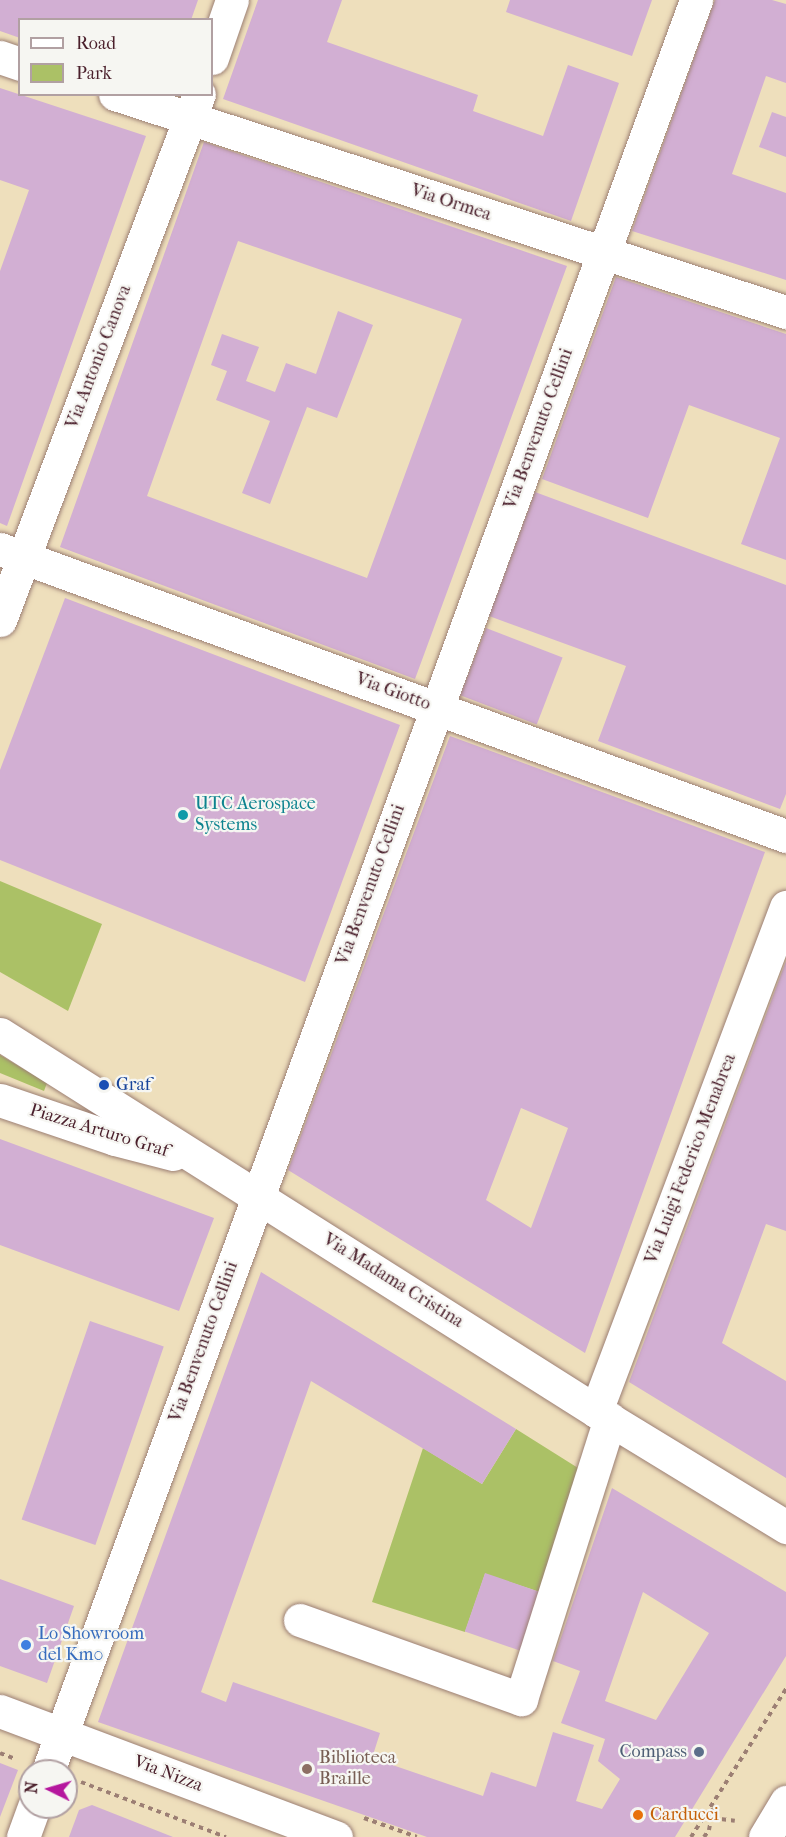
<!DOCTYPE html>
<style>
body{margin:0}
#map{position:relative;width:786px;height:1837px;overflow:hidden;background:#eedfbc;font-family:"IM FELL French Canon",serif}
div>[style]{position:absolute}
.green>*{inset:0;background:#abc166}
.building>*{inset:0;background:#d2afd3;transform-origin:0 0}
.path>*{height:4px;margin-top:-2px;transform-origin:0;background:repeating-linear-gradient(90deg,#9c7f74 0 4.5px,transparent 0 9px)}
.roads{filter:drop-shadow(0 0 2px #9c7f74) drop-shadow(0 0 2px #9c7f74)}
.minor>*{height:33px;margin:-16.5px;padding:0 16.5px;transform-origin:16.5px;border-radius:16.5px;background:#fff}
.major>*{height:33px;margin:-16.5px;padding:0 16.5px;transform-origin:16.5px;border-radius:16.5px;background:#fff}
.dots>*{width:16px;height:16px;translate:-50% -50%;box-sizing:border-box;border:3px solid #f6f6f2;border-radius:50%}
span{translate:-50% -50%;white-space:nowrap;text-align:center;line-height:1.15;-webkit-text-stroke:4.5px #f6f6f2;paint-order:stroke}
.street-label{font-size:18px;color:#4a1f2b}
.culture-label{font-size:18px;color:#0d838f}
.left{translate:0 -50%;text-align:left}
.transit-label{font-size:18px;color:#164399}
.shop-label{font-size:18px;color:#366cbe}
.service-label{font-size:18px;color:#4e5e75}
.right{translate:-100% -50%;text-align:right}
.education-label{font-size:18px;color:#785e54}
.food-label{font-size:18px;color:#c56008}
.legend{position:absolute;left:18px;top:18px;width:195px;height:78px;box-sizing:border-box;background:#f6f6f2;border:2px solid #b1a0a2;margin:0;padding:8px 10px;list-style:none;font-size:18px;color:#4a1f2b}
.legend li{display:flex;align-items:center;gap:12px;height:30px}
.legend b{width:30px;border:2px solid #b1a0a2}
.north{position:absolute;left:18px;top:1759px;width:60px;height:60px;box-sizing:border-box;background:#f6f6f2;border:2px solid #b1a0a2;border-radius:50%;rotate:275deg;font-size:16px;font-weight:700;line-height:24px;text-align:center;color:#4a1f2b}
.north::after{content:'';display:block;margin:auto;width:21px;height:27px;background:#b5179e;clip-path:polygon(50% 0,100% 100%,50% 72%,0 100%)}
</style>
<div id="map">
<div class="green">
<i style="clip-path:polygon(0 881px,102px 924px,68px 1011px,0 972px)"></i>
<i style="clip-path:polygon(0 1055px,47px 1083px,44px 1091px,0 1073px)"></i>
<i style="clip-path:polygon(516px 1429px,586px 1473px,549px 1595px,485px 1574px,465px 1632px,372px 1602px,423px 1448px,482px 1484px)"></i>
</div>
<div class="building">
<i style="clip-path:polygon(0 0,198px 0,191px 20px,20px 20px,20px 38px,0 31px)"></i>
<i style="clip-path:polygon(258px 0,342px 0,327px 42px,478px 95px,473px 111px,543px 136px,568px 65px,619px 83px,571px 221px,223px 99px)"></i>
<i style="clip-path:polygon(510px 0,652px 0,632px 56px,506px 12px)"></i>
<i style="clip-path:polygon(715px 0,772px 0,786px 4px,786px 83px,766px 76px,732px 174px,786px 193px,786px 280px,632px 231px)"></i>
<i style="clip-path:polygon(0 88px,146px 136px,7px 526px,0 523px,0 271px,29px 190px,0 180px)"></i>
<i style="clip-path:polygon(772px 112px,786px 117px,786px 157px,759px 147px)"></i>
<i style="clip-path:polygon(evenodd,204px 142px,567px 266px,415px 679px,60px 547px,204px 142px,238px 241px,462px 319px,367px 578px,147px 496px,238px 241px)"></i>
<i style="clip-path:polygon(616px 277px,786px 334px,786px 560px,741px 544px,780px 438px,689px 405px,648px 518px,542px 479px)"></i>
<i style="clip-path:polygon(338px 311px,373px 325px,337px 418px,307px 407px,270px 504px,242px 493px,270px 421px,216px 400px,227px 371px,211px 365px,222px 334px,259px 347px,246px 381px,275px 392px,286px 363px,316px 374px)"></i>
<i style="clip-path:polygon(535px 492px,786px 585px,786px 794px,780px 809px,598px 741px,626px 666px,489px 616px)"></i>
<i style="clip-path:polygon(65px 598px,400px 725px,305px 982px,0 860px,0 770px)"></i>
<i style="left:486px;top:628px;width:82px;height:72px;rotate:21deg"></i>
<i style="clip-path:polygon(evenodd,450px 736px,765px 852px,585px 1353px,288px 1170px,450px 736px,521px 1108px,568px 1128px,531px 1228px,486px 1200px,521px 1108px)"></i>
<i style="clip-path:polygon(786px 961px,786px 1231px,766px 1224px,722px 1343px,786px 1381px,786px 1478px,629px 1382px)"></i>
<i style="clip-path:polygon(0 1139px,214px 1218px,179px 1311px,0 1245px)"></i>
<i style="clip-path:polygon(evenodd,261px 1272px,516px 1429px,482px 1484px,311px 1381px,201px 1692px,226px 1702px,233px 1682px,380px 1733px,372px 1758px,483px 1796px,491px 1772px,536px 1787px,553px 1732px,594px 1745px,576px 1801px,602px 1809px,620px 1779px,598px 1761px,605px 1739px,561px 1723px,580px 1671px,553px 1661px,612px 1488px,786px 1592px,786px 1656px,675px 1837px,427px 1837px,98px 1722px,261px 1272px,643px 1592px,709px 1633px,656px 1720px,605px 1701px,643px 1592px)"></i>
<i style="left:90px;top:1321px;width:78px;height:210px;rotate:19deg"></i>
<i style="left:485px;top:1573px;width:68px;height:62px;rotate:19deg"></i>
<i style="clip-path:polygon(0 1579px,74px 1606px,47px 1683px,0 1666px)"></i>
<i style="clip-path:polygon(0 1763px,18px 1770px,0 1817px)"></i>
<i style="clip-path:polygon(92px 1805px,173px 1837px,69px 1837px,79px 1810px)"></i>
</div>
<div class="path">
<i style="left:0;top:1753px;width:17px;rotate:21deg"></i>
<i style="left:81px;top:1782px;width:155px;rotate:20.8deg"></i>
<i style="left:704px;top:1817px;width:31px;rotate:7deg"></i>
<i style="left:364px;top:1818px;width:56px;rotate:19.7deg"></i>
<i style="left:691px;top:1837px;width:176px;rotate:-57.3deg"></i>
<i style="left:704px;top:1837px;width:9px;rotate:-54deg"></i>
<i style="left:709px;top:1830px;width:22px;rotate:-80deg"></i>
</div>
<div class="roads">
<div class="minor">
<i style="left:0;top:57px;width:21px;rotate:19deg"></i>
<i style="left:212px;top:58px;width:61px;rotate:-71deg"></i>
<i style="left:115px;top:94px;width:706px;rotate:18deg"></i>
<i style="left:0;top:549px;width:837px;rotate:20.06deg"></i>
<i style="left:0;top:620px;width:562px;rotate:-69.28deg"></i>
<i style="left:0;top:1034px;width:705px;rotate:32.32deg"></i>
<i style="left:596px;top:1411px;width:223px;rotate:31.4deg"></i>
<i style="left:0;top:1100px;width:121px;rotate:18.7deg"></i>
<i style="left:115px;top:1139px;width:60px;rotate:14.5deg"></i>
<i style="left:596px;top:1411px;width:539px;rotate:-69.34deg"></i>
<i style="left:300px;top:1620px;width:235px;rotate:19.7deg"></i>
<i style="left:521px;top:1699px;width:294px;rotate:-72.4deg"></i>
<i style="left:0;top:1711px;width:359px;rotate:20.6deg"></i>
<i style="left:48px;top:1771px;width:1886px;rotate:-69.9deg"></i>
<i style="left:23px;top:1837px;width:32px;rotate:-70deg"></i>
</div>
<div class="major">
<i style="left:765px;top:1837px;width:41px;rotate:-59deg"></i>
</div>
</div>
<div class="dots">
<i style="left:183px;top:815px;background:#0f9aa8"></i>
<i style="left:104px;top:1085px;background:#1a4fb4"></i>
<i style="left:26px;top:1645px;background:#3f7fe0"></i>
<i style="left:699px;top:1752px;background:#5c6f8a"></i>
<i style="left:307px;top:1769px;background:#8d6e63"></i>
<i style="left:638px;top:1815px;background:#e8710a"></i>
</div>
<div class="street-label">
<span style="left:451px;top:203px;rotate:18deg">Via Ormea</span>
<span style="left:99px;top:357px;rotate:-69deg">Via Antonio Canova</span>
<span style="left:539px;top:429px;rotate:-70deg">Via Benvenuto Cellini</span>
<span style="left:393px;top:692px;rotate:20deg">Via Giotto</span>
<span style="left:371px;top:885px;rotate:-70deg">Via Benvenuto Cellini</span>
<span style="left:99px;top:1131px;rotate:17deg">Piazza Arturo Graf</span>
<span style="left:691px;top:1159px;rotate:-69deg">Via Luigi Federico Menabrea</span>
<span style="left:393px;top:1281px;rotate:32deg">Via Madama Cristina</span>
<span style="left:204px;top:1342px;rotate:-70deg">Via Benvenuto Cellini</span>
<span style="left:168px;top:1774px;rotate:21deg">Via Nizza</span>
</div>
<div class="culture-label">
<span class="left" style="left:195px;top:815px">UTC Aerospace<br>Systems</span>
</div>
<div class="transit-label">
<span class="left" style="left:116px;top:1085px">Graf</span>
</div>
<div class="shop-label">
<span class="left" style="left:38px;top:1645px">Lo Showroom<br>del Km0</span>
</div>
<div class="service-label">
<span class="right" style="left:687px;top:1752px">Compass</span>
</div>
<div class="education-label">
<span class="left" style="left:319px;top:1769px">Biblioteca<br>Braille</span>
</div>
<div class="food-label">
<span class="left" style="left:650px;top:1815px">Carducci</span>
</div>
<ul class="legend">
<li><b style="height:8px;background:#fff"></b>Road</li>
<li><b style="height:16px;background:#abc166"></b>Park</li>
</ul>
<div class="north">N</div>
</div>
